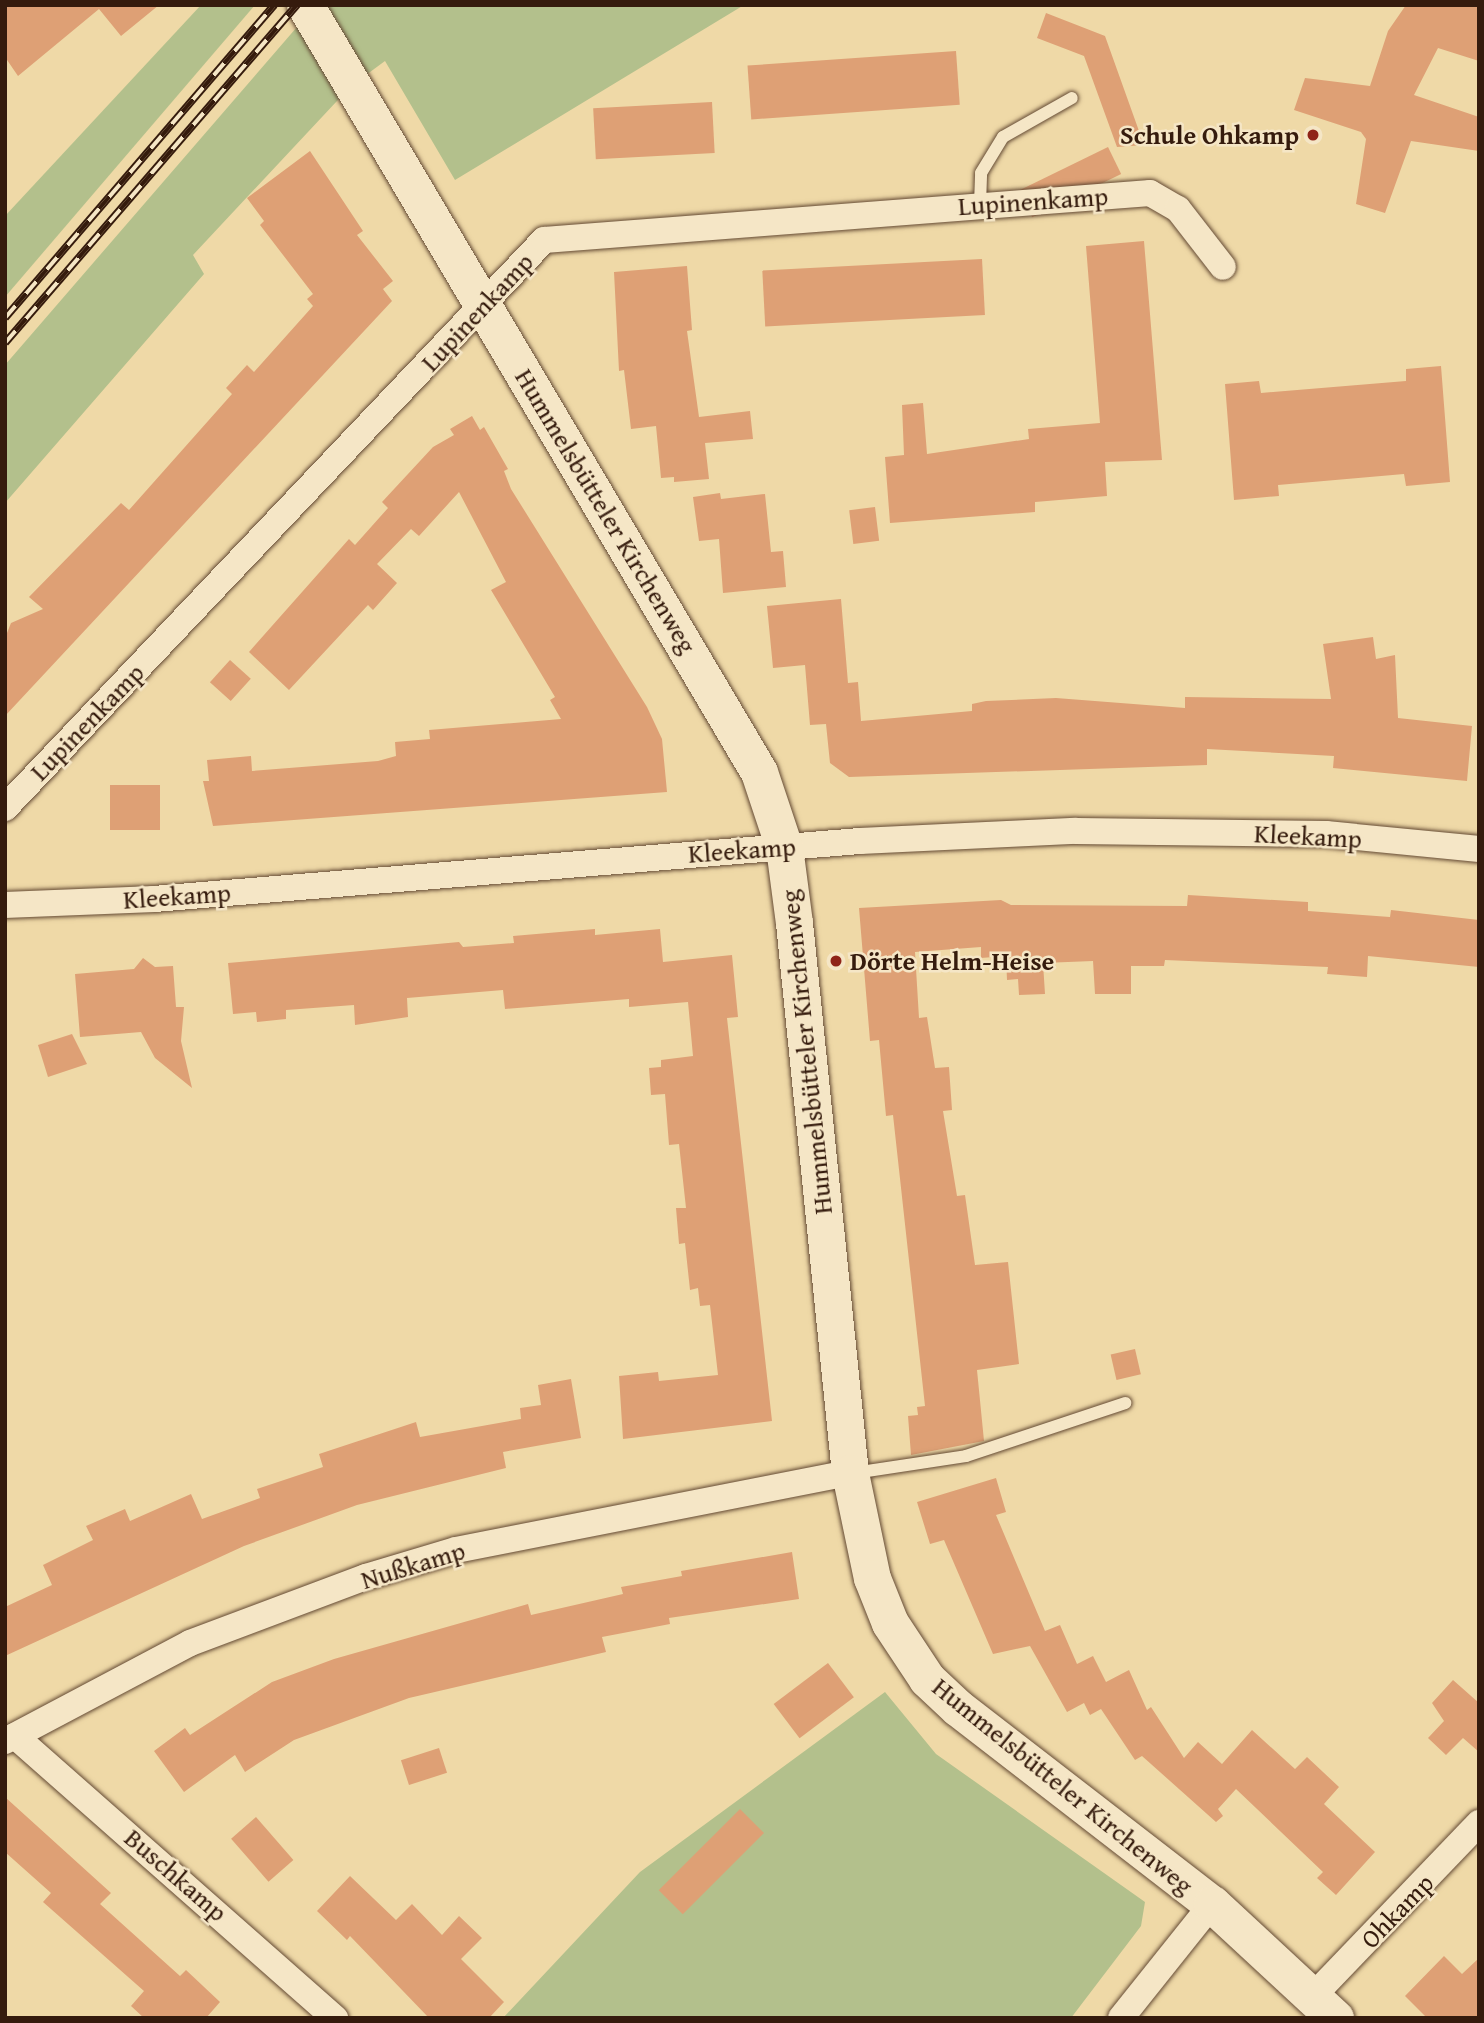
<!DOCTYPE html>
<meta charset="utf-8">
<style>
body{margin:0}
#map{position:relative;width:1484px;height:2023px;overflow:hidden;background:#efd9a7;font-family:"Gentium Book Plus",serif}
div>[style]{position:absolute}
.green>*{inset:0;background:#b3c08c}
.building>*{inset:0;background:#dea075;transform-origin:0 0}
.roads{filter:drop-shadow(0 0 2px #644a34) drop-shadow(0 0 2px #644a34)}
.lane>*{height:12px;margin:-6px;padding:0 6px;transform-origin:6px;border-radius:6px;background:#f5e6c6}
.street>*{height:26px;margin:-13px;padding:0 13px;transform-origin:13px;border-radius:13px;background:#f5e6c6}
.secondary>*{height:37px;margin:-18.5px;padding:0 18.5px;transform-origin:18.5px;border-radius:18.5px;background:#f5e6c6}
.rail>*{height:8px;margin-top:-4px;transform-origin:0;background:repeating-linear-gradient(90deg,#f5e6c6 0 16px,#351b0d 0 32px);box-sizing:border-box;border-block:2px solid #351b0d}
.dots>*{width:19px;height:19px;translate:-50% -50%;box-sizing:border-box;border:4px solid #f5e6c6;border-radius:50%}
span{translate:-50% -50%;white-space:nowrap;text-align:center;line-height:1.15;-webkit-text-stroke:5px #f5e6c6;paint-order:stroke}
.poi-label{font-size:26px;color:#351b0d;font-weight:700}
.right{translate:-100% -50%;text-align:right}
.left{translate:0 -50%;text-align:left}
.street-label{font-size:26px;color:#351b0d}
.frame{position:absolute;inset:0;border:7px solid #351b0d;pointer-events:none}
</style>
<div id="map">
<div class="green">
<i style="clip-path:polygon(201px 5px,255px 5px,5px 297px,5px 216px)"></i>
<i style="clip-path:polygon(316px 5px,744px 5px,455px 180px,385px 61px,351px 86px,193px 255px,204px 274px,5px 503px,5px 365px)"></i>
<i style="clip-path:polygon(885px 1692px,936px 1754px,1145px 1902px,1141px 1926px,1071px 2018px,503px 2018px,640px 1872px)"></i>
</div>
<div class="building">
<i style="clip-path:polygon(5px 5px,159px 5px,121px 36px,99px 9px,18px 76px,5px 57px)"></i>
<i style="clip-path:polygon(1406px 5px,1479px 5px,1479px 61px,1438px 48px,1414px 95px,1479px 117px,1479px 151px,1411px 141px,1385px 213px,1356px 204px,1366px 139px,1361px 132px,1294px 110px,1305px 78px,1370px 86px,1388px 31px)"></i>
<i style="clip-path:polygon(1046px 13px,1105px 36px,1144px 145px,1117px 147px,1084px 56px,1037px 38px)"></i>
<i style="left:956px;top:51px;width:54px;height:209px;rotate:86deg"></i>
<i style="left:712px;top:102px;width:51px;height:119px;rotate:87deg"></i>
<i style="left:1108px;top:147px;width:30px;height:99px;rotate:64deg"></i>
<i style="clip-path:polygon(310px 151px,363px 231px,357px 235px,393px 281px,383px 289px,392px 301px,5px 716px,5px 638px,11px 623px,43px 609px,29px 597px,121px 503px,129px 510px,232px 394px,226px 388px,247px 365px,254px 372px,313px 306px,307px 299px,313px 294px,260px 225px,264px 221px,247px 198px)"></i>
<i style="clip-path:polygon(1144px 241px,1162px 460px,1105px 462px,1107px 496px,1035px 502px,1035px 512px,890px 523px,885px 457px,904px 455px,902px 405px,923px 403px,927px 454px,1029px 439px,1028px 429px,1100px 423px,1086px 246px)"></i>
<i style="left:982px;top:259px;width:56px;height:220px;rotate:87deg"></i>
<i style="clip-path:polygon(687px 266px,692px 330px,687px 331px,699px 417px,750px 411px,753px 439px,705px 443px,709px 479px,674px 482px,674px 477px,661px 478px,656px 426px,631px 429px,624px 370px,619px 371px,614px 272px)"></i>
<i style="clip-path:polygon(1441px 366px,1450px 482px,1406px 486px,1404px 474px,1278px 485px,1279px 496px,1234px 500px,1225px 384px,1259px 381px,1261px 393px,1406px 381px,1406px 369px)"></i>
<i style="clip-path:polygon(472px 416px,480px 430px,484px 427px,508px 469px,504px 471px,511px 489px,647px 707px,662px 739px,667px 792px,213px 826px,203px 781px,209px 781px,207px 760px,251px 756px,252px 771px,378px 761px,396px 756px,395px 742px,430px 739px,429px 730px,561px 719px,550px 700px,555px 697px,491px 590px,506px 582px,459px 492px,419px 536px,411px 529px,377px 564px,397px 583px,373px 610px,368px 605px,289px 690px,249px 652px,349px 539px,355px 545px,388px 508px,382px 502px,433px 447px,454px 435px,450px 429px)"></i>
<i style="clip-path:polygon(720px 493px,721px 499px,765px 494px,771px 552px,783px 551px,786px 587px,723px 593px,719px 539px,699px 541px,693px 497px)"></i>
<i style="left:875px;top:507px;width:34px;height:26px;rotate:83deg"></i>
<i style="clip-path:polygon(841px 599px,848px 683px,858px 682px,861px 721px,972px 711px,972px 704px,986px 701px,1056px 698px,1185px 708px,1185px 697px,1331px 699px,1323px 644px,1373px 637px,1376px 659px,1395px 655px,1398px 718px,1472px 726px,1467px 781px,1333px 768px,1334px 756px,1207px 749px,1207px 765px,849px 777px,830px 763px,826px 724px,810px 725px,805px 665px,773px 668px,767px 606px)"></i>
<i style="left:230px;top:660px;width:28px;height:30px;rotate:42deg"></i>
<i style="left:160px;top:785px;width:45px;height:50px;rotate:90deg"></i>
<i style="clip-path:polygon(1188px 895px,1308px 902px,1308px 911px,1390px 917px,1391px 910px,1479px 920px,1479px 967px,1368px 956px,1367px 977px,1327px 974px,1328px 967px,1165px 960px,1164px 966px,1131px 966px,1131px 994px,1095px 994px,1093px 961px,1043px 963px,1045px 994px,1019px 995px,1018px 979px,1007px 980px,1006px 956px,981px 958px,981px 947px,915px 952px,919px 1018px,927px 1017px,935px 1068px,949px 1067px,952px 1110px,943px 1111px,957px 1196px,965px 1195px,975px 1265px,1008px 1262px,1019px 1364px,977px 1370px,984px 1441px,911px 1455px,908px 1416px,918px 1415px,917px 1407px,925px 1406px,893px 1115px,886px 1116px,879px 1040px,870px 1041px,859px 908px,1001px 900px,1011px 905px,1187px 906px)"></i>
<i style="clip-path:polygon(595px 929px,595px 935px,660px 929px,663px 962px,732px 955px,738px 1017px,727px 1018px,772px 1421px,623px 1439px,619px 1376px,658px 1372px,659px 1381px,718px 1375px,710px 1305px,700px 1306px,698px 1288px,690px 1290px,685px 1243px,679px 1244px,676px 1208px,686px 1208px,679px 1144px,669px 1145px,665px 1094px,651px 1095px,649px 1068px,661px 1067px,661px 1060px,693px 1056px,688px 1002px,629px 1007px,629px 999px,505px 1009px,503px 990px,407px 998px,408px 1017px,355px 1025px,354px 1005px,286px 1010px,286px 1019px,257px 1022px,256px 1012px,233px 1014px,228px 963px,459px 942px,463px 947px,514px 943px,513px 936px)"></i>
<i style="clip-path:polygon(143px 958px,155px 967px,173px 966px,176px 1007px,184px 1007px,181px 1041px,192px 1088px,155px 1058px,141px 1032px,80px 1037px,75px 974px,134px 969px)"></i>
<i style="clip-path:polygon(72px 1034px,87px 1064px,48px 1077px,38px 1045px)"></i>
<i style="left:1135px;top:1349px;width:26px;height:25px;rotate:77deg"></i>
<i style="clip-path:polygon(571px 1379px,581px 1438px,503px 1452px,506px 1468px,357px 1505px,244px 1546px,5px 1656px,5px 1607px,52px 1585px,43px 1565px,93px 1540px,86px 1526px,125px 1509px,130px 1521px,191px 1494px,202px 1519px,260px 1498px,257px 1489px,323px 1467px,319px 1454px,416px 1422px,420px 1437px,521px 1419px,520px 1408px,541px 1405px,538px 1385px)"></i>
<i style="clip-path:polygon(996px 1478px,1006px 1512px,996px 1515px,1031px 1598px,1045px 1631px,1060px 1625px,1077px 1664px,1093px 1656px,1106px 1682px,1129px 1670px,1147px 1710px,1151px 1707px,1184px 1758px,1198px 1742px,1222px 1764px,1252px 1730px,1295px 1769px,1307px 1757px,1339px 1787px,1324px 1804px,1375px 1852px,1336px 1895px,1317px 1878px,1323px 1872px,1236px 1789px,1218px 1809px,1223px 1816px,1216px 1822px,1142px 1756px,1135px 1760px,1101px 1709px,1090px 1715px,1084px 1703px,1067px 1712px,1030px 1646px,993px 1654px,944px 1540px,930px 1544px,917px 1502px)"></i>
<i style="clip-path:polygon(792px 1552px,799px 1599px,669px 1618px,670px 1624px,602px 1637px,606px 1652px,409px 1698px,294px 1740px,245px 1772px,235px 1755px,184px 1792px,154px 1751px,185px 1728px,190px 1735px,272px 1682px,334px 1659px,528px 1604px,531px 1615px,623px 1594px,621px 1587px,682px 1576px,681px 1571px)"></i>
<i style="left:828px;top:1663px;width:43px;height:68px;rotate:53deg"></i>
<i style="clip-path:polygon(1453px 1680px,1479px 1703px,1479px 1752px,1463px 1738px,1446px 1755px,1428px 1738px,1444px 1721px,1432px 1703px)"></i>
<i style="left:439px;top:1748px;width:26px;height:40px;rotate:72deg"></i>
<i style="clip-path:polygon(5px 1797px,111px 1893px,100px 1904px,180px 1976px,186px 1970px,220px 2002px,206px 2018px,144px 2018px,131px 2006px,144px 1991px,43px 1902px,51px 1893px,5px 1852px)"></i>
<i style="left:740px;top:1809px;width:34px;height:115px;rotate:45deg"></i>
<i style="left:256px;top:1817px;width:57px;height:33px;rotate:49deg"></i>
<i style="clip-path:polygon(350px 1876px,396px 1920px,412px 1904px,442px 1935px,459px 1916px,482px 1938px,461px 1959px,504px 2002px,489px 2018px,429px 2018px,350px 1936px,347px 1940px,317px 1911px)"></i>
<i style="clip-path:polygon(1444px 1956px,1462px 1974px,1479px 1958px,1479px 2018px,1427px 2018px,1405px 1996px)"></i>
</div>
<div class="roads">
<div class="lane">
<i style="left:980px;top:205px;width:32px;rotate:-88deg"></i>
<i style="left:981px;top:173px;width:42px;rotate:-58.6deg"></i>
<i style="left:1003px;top:137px;width:79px;rotate:-29.5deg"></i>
<i style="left:854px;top:1473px;width:113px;rotate:-8.6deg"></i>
<i style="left:966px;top:1456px;width:168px;rotate:-18.4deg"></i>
</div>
<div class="street">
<i style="left:5px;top:808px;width:783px;rotate:-46.5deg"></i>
<i style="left:544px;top:240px;width:608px;rotate:-4.43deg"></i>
<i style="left:1150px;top:193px;width:32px;rotate:30deg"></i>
<i style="left:1178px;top:209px;width:73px;rotate:52.2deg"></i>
<i style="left:5px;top:905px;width:149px;rotate:-2.3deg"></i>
<i style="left:154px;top:899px;width:708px;rotate:-4.7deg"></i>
<i style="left:860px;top:841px;width:216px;rotate:-2.7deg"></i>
<i style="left:1076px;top:831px;width:250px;rotate:0.7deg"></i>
<i style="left:1326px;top:834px;width:154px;rotate:5.6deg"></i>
<i style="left:15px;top:1736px;width:427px;rotate:41.4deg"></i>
<i style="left:5px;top:1741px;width:209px;rotate:-27.9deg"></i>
<i style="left:190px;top:1643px;width:188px;rotate:-20.6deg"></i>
<i style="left:366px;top:1577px;width:94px;rotate:-16.7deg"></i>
<i style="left:456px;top:1550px;width:401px;rotate:-11.1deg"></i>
<i style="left:1313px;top:1996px;width:240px;rotate:-46.2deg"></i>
<i style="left:1121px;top:2018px;width:146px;rotate:-51.4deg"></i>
</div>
<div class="secondary">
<i style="left:305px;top:5px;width:891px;rotate:59.38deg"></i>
<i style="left:759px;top:772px;width:79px;rotate:71.6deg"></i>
<i style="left:784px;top:847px;width:77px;rotate:82.5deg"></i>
<i style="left:794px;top:923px;width:553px;rotate:84.19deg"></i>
<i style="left:850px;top:1473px;width:107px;rotate:78.2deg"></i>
<i style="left:872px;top:1578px;width:48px;rotate:68.2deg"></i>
<i style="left:890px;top:1623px;width:67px;rotate:56.5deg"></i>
<i style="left:927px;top:1679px;width:42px;rotate:43.1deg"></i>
<i style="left:958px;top:1708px;width:321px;rotate:37.7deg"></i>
<i style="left:1212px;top:1904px;width:168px;rotate:42.8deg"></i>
</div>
</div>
<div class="rail">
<i style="left:5px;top:318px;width:413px;rotate:-49.3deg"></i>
<i style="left:5px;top:343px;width:447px;rotate:-49.2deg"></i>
</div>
<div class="dots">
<i style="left:1313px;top:135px;background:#8f2418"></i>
<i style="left:836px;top:961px;background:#8f2418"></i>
</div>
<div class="poi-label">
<span class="right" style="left:1299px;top:135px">Schule Ohkamp</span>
<span class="left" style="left:850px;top:961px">Dörte Helm-Heise</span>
</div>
<div class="street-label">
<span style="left:1033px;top:201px;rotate:-4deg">Lupinenkamp</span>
<span style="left:477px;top:312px;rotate:-47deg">Lupinenkamp</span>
<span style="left:606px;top:511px;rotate:59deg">Hummelsbütteler Kirchenweg</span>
<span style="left:87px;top:722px;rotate:-46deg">Lupinenkamp</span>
<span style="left:1308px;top:836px;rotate:3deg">Kleekamp</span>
<span style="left:742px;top:850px;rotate:-4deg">Kleekamp</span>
<span style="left:177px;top:896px;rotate:-4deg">Kleekamp</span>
<span style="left:806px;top:1052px;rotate:-96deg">Hummelsbütteler Kirchenweg</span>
<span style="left:413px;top:1565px;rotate:-17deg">Nußkamp</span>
<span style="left:1063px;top:1786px;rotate:39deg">Hummelsbütteler Kirchenweg</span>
<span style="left:176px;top:1875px;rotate:41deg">Buschkamp</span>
<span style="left:1397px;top:1911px;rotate:-46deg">Ohkamp</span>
</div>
<div class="frame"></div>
</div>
